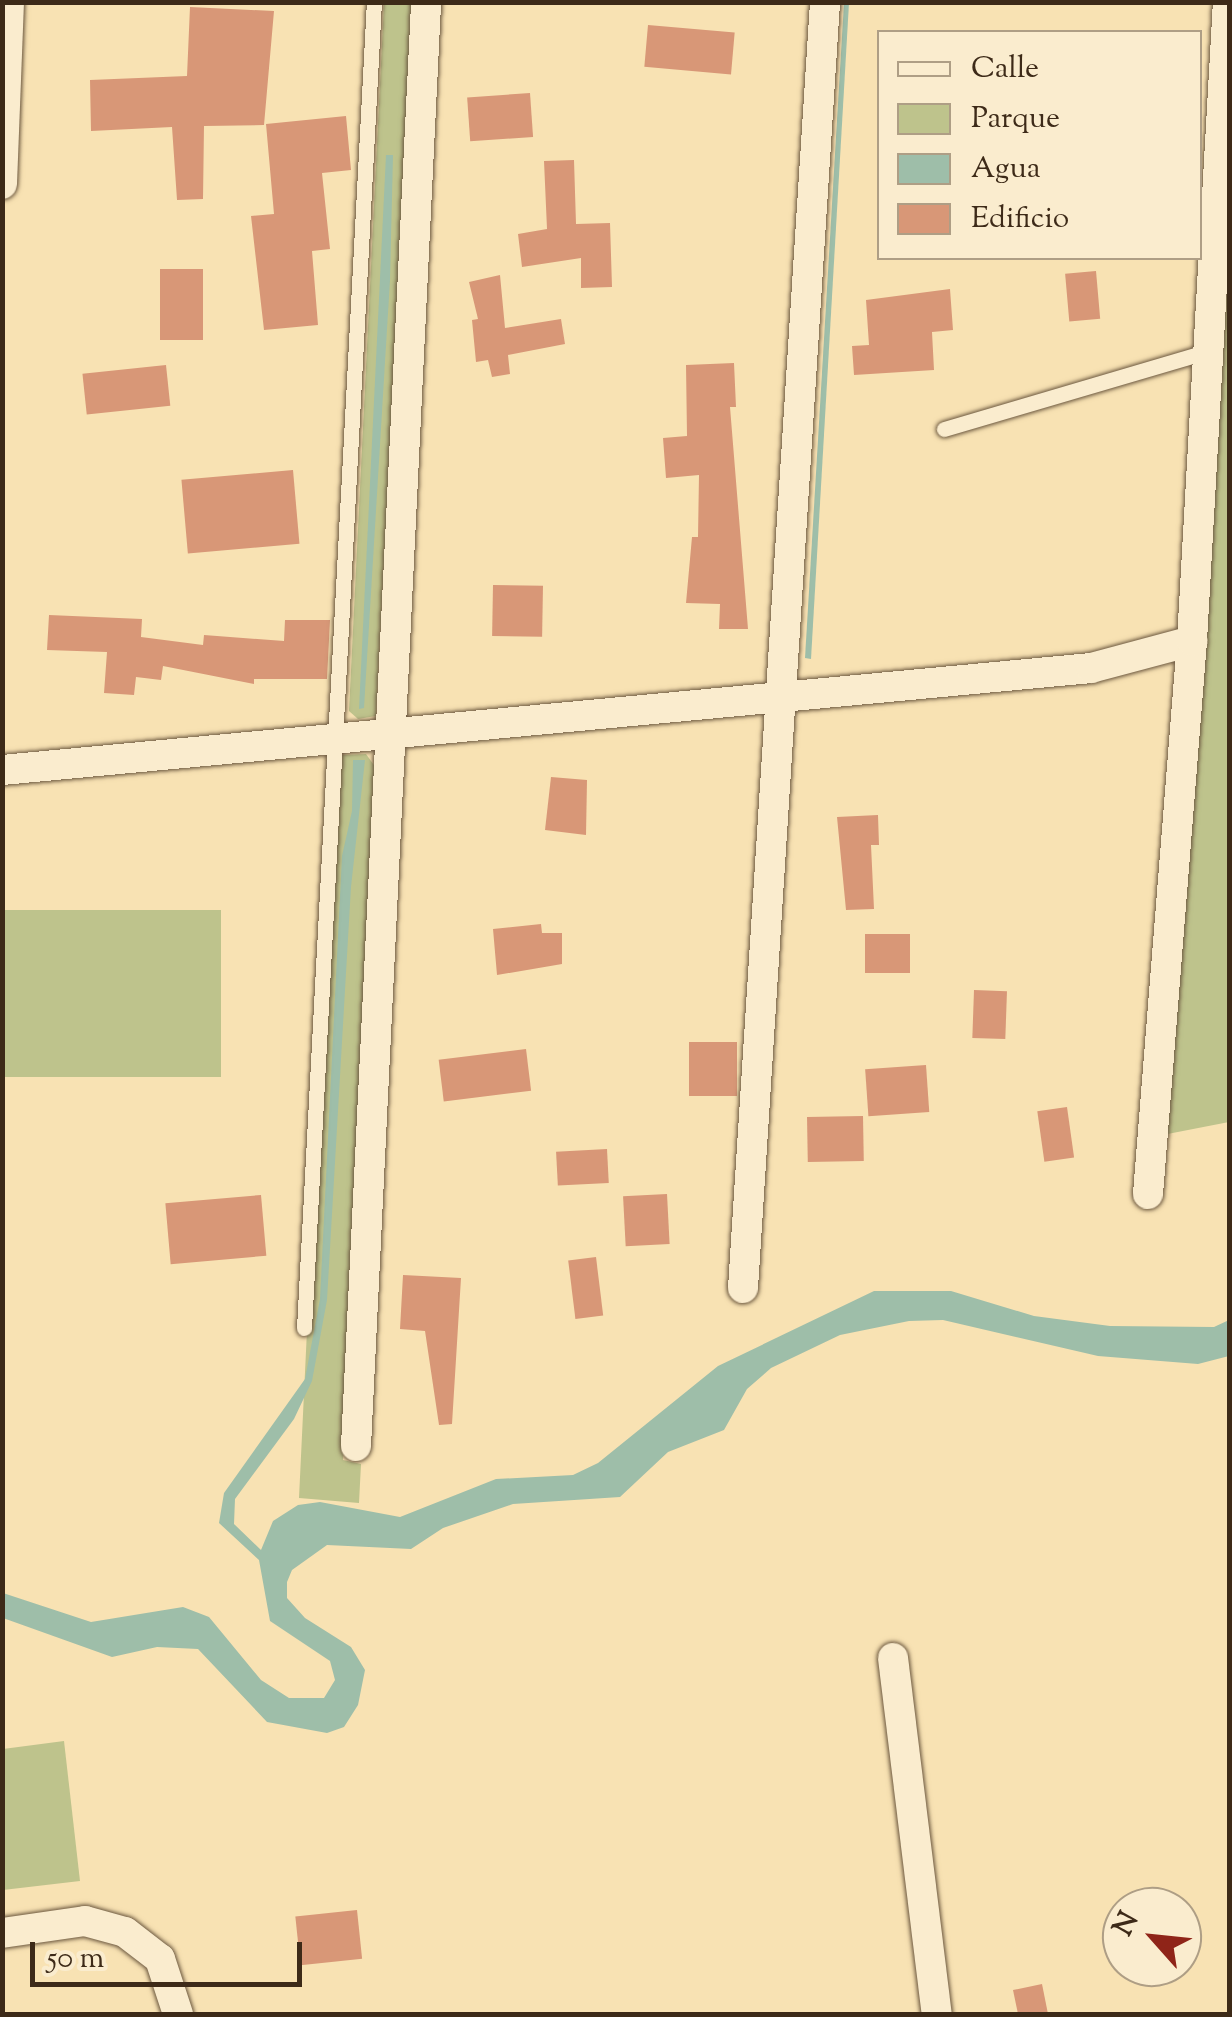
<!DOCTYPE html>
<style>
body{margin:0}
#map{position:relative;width:1232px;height:2017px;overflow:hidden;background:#f8e2b3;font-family:"Sorts Mill Goudy",serif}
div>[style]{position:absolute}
.green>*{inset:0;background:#bec38c;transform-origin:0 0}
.water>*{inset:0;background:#9ebea9}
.building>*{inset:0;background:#d89777;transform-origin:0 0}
.roads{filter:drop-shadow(0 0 2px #6c583f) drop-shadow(0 0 2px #6c583f)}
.lane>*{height:15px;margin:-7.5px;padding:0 7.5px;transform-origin:7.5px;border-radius:7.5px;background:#faecce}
.street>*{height:30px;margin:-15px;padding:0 15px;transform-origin:15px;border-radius:15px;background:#faecce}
span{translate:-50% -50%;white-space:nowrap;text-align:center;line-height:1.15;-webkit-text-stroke:10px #faecce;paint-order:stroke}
.frame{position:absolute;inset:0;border:5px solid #3d2a18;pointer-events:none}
.legend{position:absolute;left:877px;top:30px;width:325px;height:230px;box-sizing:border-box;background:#faecce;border:2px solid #ae9e85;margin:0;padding:12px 18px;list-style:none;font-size:30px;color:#3d2a18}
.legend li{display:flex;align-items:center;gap:20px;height:50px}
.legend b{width:50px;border:2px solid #ae9e85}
.north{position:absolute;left:1102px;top:1887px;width:100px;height:100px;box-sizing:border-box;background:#faecce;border:2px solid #ae9e85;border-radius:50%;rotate:297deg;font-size:28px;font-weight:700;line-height:40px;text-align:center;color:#3d2a18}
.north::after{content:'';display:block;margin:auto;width:35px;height:45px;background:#8f2418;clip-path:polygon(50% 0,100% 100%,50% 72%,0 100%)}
.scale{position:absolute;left:30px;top:1942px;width:272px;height:45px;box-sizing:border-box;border:5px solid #3d2a18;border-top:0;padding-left:12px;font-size:30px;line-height:35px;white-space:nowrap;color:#3d2a18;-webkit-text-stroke:8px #faecce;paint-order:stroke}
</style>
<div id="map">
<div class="green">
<i style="clip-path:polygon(384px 3px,413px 3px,376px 716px,358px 719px,349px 711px)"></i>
<i style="clip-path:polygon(1229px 3px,1229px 1122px,1147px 1138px)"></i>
<i style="clip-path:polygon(366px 754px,376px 768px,343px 1460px,361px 1464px,359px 1503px,299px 1498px,334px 764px,342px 755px)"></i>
<i style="left:221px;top:910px;width:167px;height:218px;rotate:90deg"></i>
<i style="clip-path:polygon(64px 1741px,80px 1881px,3px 1890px,3px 1749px)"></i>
</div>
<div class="water">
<i style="clip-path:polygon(844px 3px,849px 3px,811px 659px,805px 658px)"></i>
<i style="clip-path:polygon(386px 155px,393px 155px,390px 280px,364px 708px,359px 709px)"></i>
<i style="clip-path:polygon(353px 760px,365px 760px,351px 887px,327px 1300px,312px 1381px,294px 1419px,235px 1499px,234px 1524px,261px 1550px,273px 1521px,298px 1505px,320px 1502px,400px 1517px,496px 1479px,573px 1475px,598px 1463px,718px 1366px,874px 1291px,951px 1291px,1034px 1316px,1110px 1326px,1214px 1327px,1229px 1320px,1229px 1356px,1198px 1364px,1098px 1356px,943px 1320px,909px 1321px,840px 1335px,771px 1368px,747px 1389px,724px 1430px,668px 1452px,620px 1497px,513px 1504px,443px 1528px,411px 1549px,327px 1545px,292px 1570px,287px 1582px,287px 1598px,305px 1618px,351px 1647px,365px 1670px,358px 1705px,344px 1727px,327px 1733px,267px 1722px,198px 1649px,157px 1647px,112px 1657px,3px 1618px,3px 1593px,91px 1622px,183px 1607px,209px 1617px,261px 1680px,289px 1698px,324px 1698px,335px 1680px,330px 1661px,270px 1621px,259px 1560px,219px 1523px,224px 1493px,305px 1379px,320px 1299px,342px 856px,352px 811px)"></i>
</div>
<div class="building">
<i style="clip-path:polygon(190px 7px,274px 11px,264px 125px,204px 126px,203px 199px,177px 200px,172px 127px,91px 131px,90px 80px,187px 76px)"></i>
<i style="left:648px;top:25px;width:87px;height:42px;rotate:5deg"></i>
<i style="left:530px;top:93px;width:44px;height:63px;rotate:86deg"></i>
<i style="clip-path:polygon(346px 116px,351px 170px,322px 173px,330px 249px,312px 251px,318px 325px,264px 330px,251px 216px,274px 214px,266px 124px)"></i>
<i style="clip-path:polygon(574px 160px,576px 224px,610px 223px,612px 287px,581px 288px,581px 258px,522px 267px,518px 234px,547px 229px,544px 161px)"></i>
<i style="left:160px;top:269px;width:43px;height:71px"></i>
<i style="left:1096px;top:271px;width:48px;height:31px;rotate:85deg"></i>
<i style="clip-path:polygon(500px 275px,505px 328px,561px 319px,565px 344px,508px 355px,510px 374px,492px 377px,488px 360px,476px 362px,472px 320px,478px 319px,469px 282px)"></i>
<i style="clip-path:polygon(950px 289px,953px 330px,932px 332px,934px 370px,854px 375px,852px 346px,869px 345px,866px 300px)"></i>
<i style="clip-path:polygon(734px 363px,736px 407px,730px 407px,748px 629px,719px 629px,720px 604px,686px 603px,692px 537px,698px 537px,699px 475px,666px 478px,663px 438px,687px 436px,686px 365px)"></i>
<i style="left:166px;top:365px;width:41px;height:84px;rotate:84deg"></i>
<i style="left:293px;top:470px;width:74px;height:112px;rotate:85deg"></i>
<i style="left:493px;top:585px;width:50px;height:51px;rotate:1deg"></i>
<i style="clip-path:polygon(49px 615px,142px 619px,141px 637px,203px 645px,204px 635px,284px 641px,285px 620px,330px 620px,327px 679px,254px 679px,254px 684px,163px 666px,161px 680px,136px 677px,134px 695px,104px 693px,107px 652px,47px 650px)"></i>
<i style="clip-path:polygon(551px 777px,587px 780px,586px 835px,545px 830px)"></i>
<i style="clip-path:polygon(878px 815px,879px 845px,871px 845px,874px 909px,846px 910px,837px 817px)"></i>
<i style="clip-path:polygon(541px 924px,542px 933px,562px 933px,562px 964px,497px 975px,493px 929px)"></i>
<i style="left:865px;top:934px;width:45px;height:39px"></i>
<i style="left:974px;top:990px;width:33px;height:48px;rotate:2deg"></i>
<i style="left:689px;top:1042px;width:48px;height:54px"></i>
<i style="left:526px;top:1049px;width:42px;height:88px;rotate:83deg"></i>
<i style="left:926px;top:1065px;width:47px;height:61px;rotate:86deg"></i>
<i style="left:1067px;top:1107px;width:51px;height:30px;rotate:82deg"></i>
<i style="left:863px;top:1116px;width:45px;height:56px;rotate:89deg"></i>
<i style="left:607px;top:1149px;width:34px;height:51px;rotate:87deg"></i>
<i style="left:667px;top:1194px;width:50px;height:44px;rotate:87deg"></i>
<i style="left:261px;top:1195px;width:61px;height:96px;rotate:85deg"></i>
<i style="left:596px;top:1257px;width:59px;height:28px;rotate:83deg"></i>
<i style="clip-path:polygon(403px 1275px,461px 1278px,452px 1424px,439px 1425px,425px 1331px,400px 1329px)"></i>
<i style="left:357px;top:1910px;width:49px;height:62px;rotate:84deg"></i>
<i style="clip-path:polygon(1042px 1984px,1048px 2014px,1018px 2014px,1013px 1990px)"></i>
</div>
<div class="roads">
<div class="lane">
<i style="left:944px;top:429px;width:273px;rotate:-16.4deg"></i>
<i style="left:304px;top:1328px;width:1328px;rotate:-86.98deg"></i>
</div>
<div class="street">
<i style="left:2px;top:184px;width:182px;rotate:-87.8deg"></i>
<i style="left:2px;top:770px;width:1094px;rotate:-5.35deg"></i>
<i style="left:1091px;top:668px;width:105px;rotate:-15deg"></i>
<i style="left:1148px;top:1194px;width:555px;rotate:-85.45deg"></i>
<i style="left:1192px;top:641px;width:640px;rotate:-86.78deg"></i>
<i style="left:743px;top:1288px;width:1289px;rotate:-86.35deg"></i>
<i style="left:356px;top:1446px;width:1446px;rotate:-87.22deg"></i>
<i style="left:893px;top:1658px;width:359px;rotate:83deg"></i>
<i style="left:2px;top:1933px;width:84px;rotate:-8.2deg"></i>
<i style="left:85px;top:1921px;width:41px;rotate:15.4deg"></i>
<i style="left:125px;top:1932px;width:44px;rotate:37.6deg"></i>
<i style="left:160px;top:1959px;width:58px;rotate:71.9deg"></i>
</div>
</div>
<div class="frame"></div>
<ul class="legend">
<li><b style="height:12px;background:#faecce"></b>Calle</li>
<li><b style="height:28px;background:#bec38c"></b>Parque</li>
<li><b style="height:28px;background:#9ebea9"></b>Agua</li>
<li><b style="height:28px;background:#d89777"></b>Edificio</li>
</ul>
<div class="north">N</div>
<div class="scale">50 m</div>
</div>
